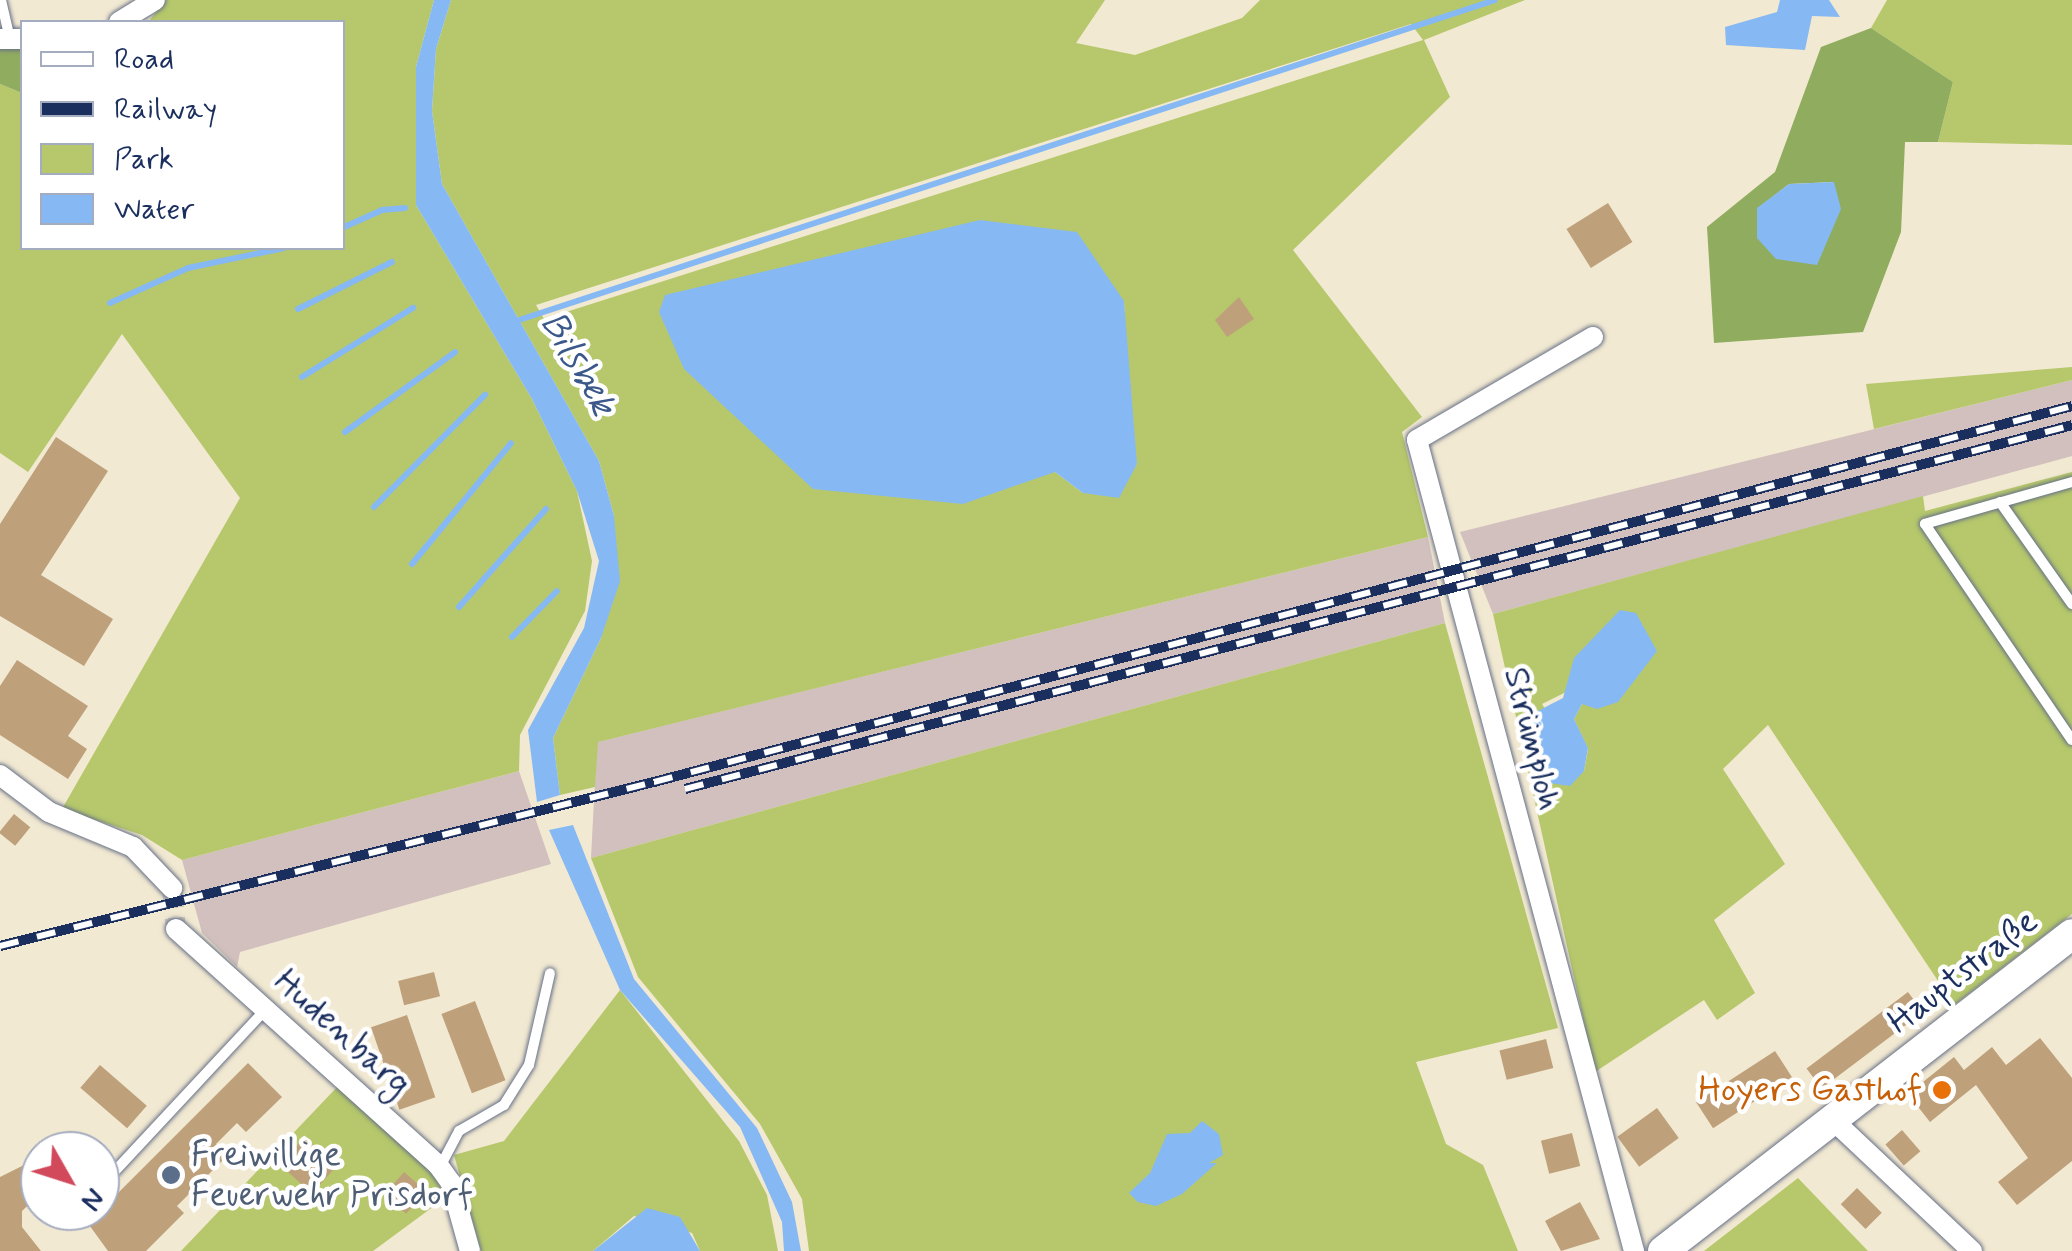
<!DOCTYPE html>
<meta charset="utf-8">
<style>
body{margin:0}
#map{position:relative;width:2072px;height:1251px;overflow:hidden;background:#f2e9d2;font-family:Mynerve,sans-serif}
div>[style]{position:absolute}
.industrial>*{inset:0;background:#d1c0bd}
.green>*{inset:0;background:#b6c86b}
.forest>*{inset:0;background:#90ac5f}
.water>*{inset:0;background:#86b9f4}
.stream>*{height:6px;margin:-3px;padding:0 3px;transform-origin:3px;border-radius:3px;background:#86b9f4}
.building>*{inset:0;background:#bea07b;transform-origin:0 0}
.street-tunnel>*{height:20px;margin-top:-10px;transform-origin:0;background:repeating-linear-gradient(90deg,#c7c4bb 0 20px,transparent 0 30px)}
.roads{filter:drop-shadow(0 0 2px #667087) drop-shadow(0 0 2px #667087)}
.lane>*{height:10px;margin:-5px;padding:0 5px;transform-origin:5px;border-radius:5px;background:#fff}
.street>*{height:20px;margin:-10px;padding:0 10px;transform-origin:10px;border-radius:10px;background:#fff}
.secondary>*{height:30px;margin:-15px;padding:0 15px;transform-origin:15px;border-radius:15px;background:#fff}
.rail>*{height:10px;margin-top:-5px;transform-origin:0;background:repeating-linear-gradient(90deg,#fff 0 19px,#1b2f5e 0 38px);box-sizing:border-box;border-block:2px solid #1b2f5e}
.dots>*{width:28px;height:28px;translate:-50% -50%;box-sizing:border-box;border:5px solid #fff;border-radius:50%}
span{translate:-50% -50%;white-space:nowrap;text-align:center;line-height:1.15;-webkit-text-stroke:9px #fff;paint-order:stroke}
.street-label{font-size:35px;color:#1b2f5e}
.food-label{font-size:35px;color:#c56008}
.right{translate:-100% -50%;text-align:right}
.service-label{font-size:35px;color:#4e5e75}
.left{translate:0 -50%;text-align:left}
.water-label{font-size:38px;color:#3b588b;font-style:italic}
.legend{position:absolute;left:20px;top:20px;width:325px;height:230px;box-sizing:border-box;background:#fff;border:2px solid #a4acbf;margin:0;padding:12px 18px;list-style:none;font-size:30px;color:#1b2f5e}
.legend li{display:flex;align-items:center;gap:20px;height:50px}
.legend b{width:50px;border:2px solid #a4acbf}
.north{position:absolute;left:20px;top:1131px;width:100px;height:100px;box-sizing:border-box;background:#fff;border:2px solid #a4acbf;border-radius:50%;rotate:129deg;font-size:28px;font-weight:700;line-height:40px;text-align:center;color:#1b2f5e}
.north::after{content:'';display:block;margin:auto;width:35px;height:45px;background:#d1495b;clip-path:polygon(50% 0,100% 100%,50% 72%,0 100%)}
</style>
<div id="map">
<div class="industrial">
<i style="clip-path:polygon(2072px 380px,2072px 456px,1493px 614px,1460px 532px)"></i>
<i style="clip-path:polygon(1428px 537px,1445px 623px,591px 858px,597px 742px)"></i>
<i style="clip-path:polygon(519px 771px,551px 864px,240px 952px,237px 967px,202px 933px,182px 860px)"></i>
</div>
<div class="green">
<i style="clip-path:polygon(166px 0,434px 0,416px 67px,416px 205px,532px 399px,577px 491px,592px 561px,585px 611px,520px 735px,519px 771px,182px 860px,142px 835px,62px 809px,240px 498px,122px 334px,28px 472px,0 453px,0 84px,22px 93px,22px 248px,342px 248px,342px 22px,148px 22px)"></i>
<i style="clip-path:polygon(evenodd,451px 0,1105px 0,1076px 43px,1135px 55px,1242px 18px,1260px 0,1525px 0,1424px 40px,1450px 97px,1293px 250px,1422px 417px,1402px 432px,1428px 537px,598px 742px,595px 787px,560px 795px,553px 738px,601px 638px,614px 516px,599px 461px,442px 184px,432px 111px,436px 49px,451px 0,1411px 24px,1423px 40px,544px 319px,536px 305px,1411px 24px,451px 0,1124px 302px,1128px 380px,1083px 493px,1055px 472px,1124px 302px)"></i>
<i style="clip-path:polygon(1887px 0,2072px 0,2072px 145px,1938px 142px,1953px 82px,1871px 28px)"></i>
<i style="clip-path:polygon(2072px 367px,2072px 380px,1874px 429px,1866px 384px)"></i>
<i style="clip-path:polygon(evenodd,2072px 472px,2072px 914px,1954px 1005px,1768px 725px,1723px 769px,1785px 864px,1714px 920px,1755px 993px,1717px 1020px,1704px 1000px,1595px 1072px,1493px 614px,1923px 496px,1925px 511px,2072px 472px,1575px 658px,1582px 704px,1574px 719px,1588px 749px,1584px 771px,1542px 704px,1570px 690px,1575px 658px)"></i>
<i style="clip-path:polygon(1445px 623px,1558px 1028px,1416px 1062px,1446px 1144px,1483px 1165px,1518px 1251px,809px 1251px,802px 1199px,760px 1124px,638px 977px,591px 858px)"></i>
<i style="clip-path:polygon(620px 990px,739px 1141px,767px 1195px,778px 1251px,700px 1251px,692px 1233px,634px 1216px,593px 1251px,481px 1251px,454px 1155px,504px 1141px)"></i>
<i style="clip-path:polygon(340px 1084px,435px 1176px,445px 1198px,373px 1251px,181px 1251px)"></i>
<i style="clip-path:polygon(1798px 1178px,1868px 1251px,1704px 1251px)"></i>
</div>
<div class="forest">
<i style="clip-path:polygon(evenodd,1871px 28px,1953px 82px,1938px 142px,1905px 142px,1901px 232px,1863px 332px,1714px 343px,1707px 227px,1775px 172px,1821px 47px,1871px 28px,1834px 182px,1758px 208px,1789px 184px,1834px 182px)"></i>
<i style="clip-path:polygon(0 48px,22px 48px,22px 93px,0 84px)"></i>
</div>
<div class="water">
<i style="clip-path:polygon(434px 0,451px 0,436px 49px,432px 111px,442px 184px,599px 461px,614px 516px,620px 581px,601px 638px,553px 738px,560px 795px,537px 802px,528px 730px,584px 628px,599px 561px,577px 491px,532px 399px,416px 205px,416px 67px)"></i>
<i style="clip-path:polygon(1780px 0,1829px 0,1840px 17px,1812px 16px,1805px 50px,1726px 45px,1725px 27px,1777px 12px)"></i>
<i style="clip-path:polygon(1834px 182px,1841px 209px,1817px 265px,1776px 259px,1757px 238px,1757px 208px,1789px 184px)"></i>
<i style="clip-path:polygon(980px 220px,1077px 232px,1124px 301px,1137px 464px,1119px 498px,1083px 493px,1055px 472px,963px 504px,813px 489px,684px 369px,659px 312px,665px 295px)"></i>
<i style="clip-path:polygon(1620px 610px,1636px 613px,1657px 651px,1618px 702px,1597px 709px,1582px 704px,1574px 719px,1588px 748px,1584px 771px,1570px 786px,1549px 783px,1532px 755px,1528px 716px,1563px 698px,1574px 658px)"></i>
<i style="clip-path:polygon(573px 825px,634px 979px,757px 1128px,792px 1202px,801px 1251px,784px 1251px,782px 1222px,740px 1127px,620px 990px,549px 830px)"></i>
<i style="clip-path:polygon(1202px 1121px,1219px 1134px,1223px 1155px,1209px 1163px,1217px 1163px,1182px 1194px,1156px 1206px,1138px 1202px,1129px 1193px,1150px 1173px,1167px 1134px,1190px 1133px)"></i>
<i style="clip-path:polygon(647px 1208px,680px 1217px,700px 1251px,593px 1251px)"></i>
</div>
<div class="stream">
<i style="left:342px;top:228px;width:44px;rotate:-24.2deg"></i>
<i style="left:382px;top:210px;width:23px;rotate:-5deg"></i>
<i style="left:110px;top:303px;width:85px;rotate:-24.2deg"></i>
<i style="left:188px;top:268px;width:98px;rotate:-11.8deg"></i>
<i style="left:298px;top:309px;width:105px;rotate:-26.6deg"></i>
<i style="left:513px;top:322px;width:1033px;rotate:-18.15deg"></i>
<i style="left:302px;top:377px;width:131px;rotate:-31.9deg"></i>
<i style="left:345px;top:432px;width:136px;rotate:-36deg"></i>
<i style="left:374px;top:507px;width:158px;rotate:-45.3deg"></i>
<i style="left:412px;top:564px;width:156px;rotate:-50.7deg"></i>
<i style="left:459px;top:607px;width:131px;rotate:-48.4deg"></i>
<i style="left:512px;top:637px;width:64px;rotate:-45.6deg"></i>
</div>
<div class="building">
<i style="left:1608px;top:203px;width:46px;height:49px;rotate:58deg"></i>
<i style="clip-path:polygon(1239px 297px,1254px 319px,1227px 337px,1215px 320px)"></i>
<i style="clip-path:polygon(56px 437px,108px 471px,41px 575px,113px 619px,84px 666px,0 616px,0 524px)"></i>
<i style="clip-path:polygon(17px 660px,88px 706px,68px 736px,87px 749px,68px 779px,0 735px,0 686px)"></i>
<i style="left:14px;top:814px;width:21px;height:24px;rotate:39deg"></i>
<i style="left:434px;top:972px;width:25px;height:37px;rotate:76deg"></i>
<i style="left:1908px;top:992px;width:25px;height:127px;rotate:53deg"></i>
<i style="left:475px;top:1001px;width:85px;height:36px;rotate:69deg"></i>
<i style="left:407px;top:1015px;width:87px;height:38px;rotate:71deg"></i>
<i style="clip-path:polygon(2040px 1038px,2072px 1078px,2072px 1161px,2017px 1205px,1998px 1182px,2028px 1158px,1976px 1085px,1930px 1122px,1908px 1094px,1954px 1057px,1964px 1070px,1992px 1047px,2006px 1065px)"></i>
<i style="left:1546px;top:1039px;width:30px;height:48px;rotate:76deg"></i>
<i style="left:1775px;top:1051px;width:31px;height:94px;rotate:57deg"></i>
<i style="clip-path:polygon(248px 1063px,282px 1097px,246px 1132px,237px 1123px,216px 1144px,227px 1156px,177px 1206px,184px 1213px,146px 1251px,108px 1251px,79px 1211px,100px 1211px,100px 1179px,116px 1195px)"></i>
<i style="left:100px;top:1065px;width:62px;height:30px;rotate:41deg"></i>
<i style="left:1657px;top:1108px;width:37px;height:49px;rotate:54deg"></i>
<i style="left:1902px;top:1130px;width:28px;height:22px;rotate:49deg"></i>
<i style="left:1572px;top:1133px;width:34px;height:32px;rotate:76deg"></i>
<i style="left:304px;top:1138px;width:43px;height:36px;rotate:42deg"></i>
<i style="clip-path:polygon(40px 1157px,40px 1194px,22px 1211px,22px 1227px,41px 1251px,0 1251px,0 1177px)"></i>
<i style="left:404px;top:1172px;width:29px;height:30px;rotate:41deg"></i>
<i style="left:1857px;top:1188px;width:35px;height:23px;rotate:45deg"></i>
<i style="clip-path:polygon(1580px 1202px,1600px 1239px,1561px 1251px,1545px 1221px)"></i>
</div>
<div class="street-tunnel">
<i style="left:172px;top:888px;width:41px;rotate:84.4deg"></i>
</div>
<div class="roads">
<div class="lane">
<i style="left:1px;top:0;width:39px;rotate:77deg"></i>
<i style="left:2072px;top:482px;width:153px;rotate:164.1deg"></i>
<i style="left:1925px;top:524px;width:261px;rotate:55.8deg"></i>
<i style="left:2000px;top:502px;width:125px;rotate:54.8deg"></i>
<i style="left:440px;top:1167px;width:41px;rotate:-62.2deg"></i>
<i style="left:459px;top:1131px;width:52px;rotate:-30deg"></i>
<i style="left:504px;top:1105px;width:47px;rotate:-58deg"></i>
<i style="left:529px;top:1065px;width:94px;rotate:-77.1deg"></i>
<i style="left:115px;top:1171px;width:223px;rotate:-47deg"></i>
</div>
<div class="street">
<i style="left:119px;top:22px;width:42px;rotate:-31.4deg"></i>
<i style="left:0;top:39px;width:22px"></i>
<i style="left:1593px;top:337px;width:204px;rotate:149.7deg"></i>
<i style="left:1417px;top:440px;width:840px;rotate:75.02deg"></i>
<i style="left:0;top:775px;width:61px;rotate:37.1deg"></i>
<i style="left:49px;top:812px;width:91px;rotate:22.6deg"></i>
<i style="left:133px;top:847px;width:57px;rotate:46.4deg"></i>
<i style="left:176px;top:929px;width:353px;rotate:42deg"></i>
<i style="left:438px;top:1165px;width:22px;rotate:54deg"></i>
<i style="left:451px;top:1183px;width:71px;rotate:74.4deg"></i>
<i style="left:1833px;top:1120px;width:191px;rotate:43.3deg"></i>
</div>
<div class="secondary">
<i style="left:1663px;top:1251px;width:517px;rotate:-37.78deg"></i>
</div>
</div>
<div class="rail">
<i style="left:685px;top:789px;width:1434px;rotate:-14.7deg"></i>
<i style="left:0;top:946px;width:674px;rotate:-14.08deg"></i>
<i style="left:654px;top:782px;width:1467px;rotate:-14.85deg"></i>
</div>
<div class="dots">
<i style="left:1942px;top:1090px;background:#e8710a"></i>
<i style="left:171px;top:1175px;background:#5c6f8a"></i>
</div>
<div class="street-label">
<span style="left:1532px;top:739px;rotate:76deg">Strümploh</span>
<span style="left:1963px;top:972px;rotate:-38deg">Hauptstraße</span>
<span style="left:342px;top:1033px;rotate:42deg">Hudenbarg</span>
</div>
<div class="food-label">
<span class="right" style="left:1922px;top:1090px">Hoyers Gasthof</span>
</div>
<div class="service-label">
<span class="left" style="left:191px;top:1175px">Freiwillige<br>Feuerwehr Prisdorf</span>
</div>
<div class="water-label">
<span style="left:577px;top:364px;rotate:60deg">Bilsbek</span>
</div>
<ul class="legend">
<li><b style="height:12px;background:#fff"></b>Road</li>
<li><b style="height:12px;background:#1b2f5e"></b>Railway</li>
<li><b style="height:28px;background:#b6c86b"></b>Park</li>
<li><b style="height:28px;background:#86b9f4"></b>Water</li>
</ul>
<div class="north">N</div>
</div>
